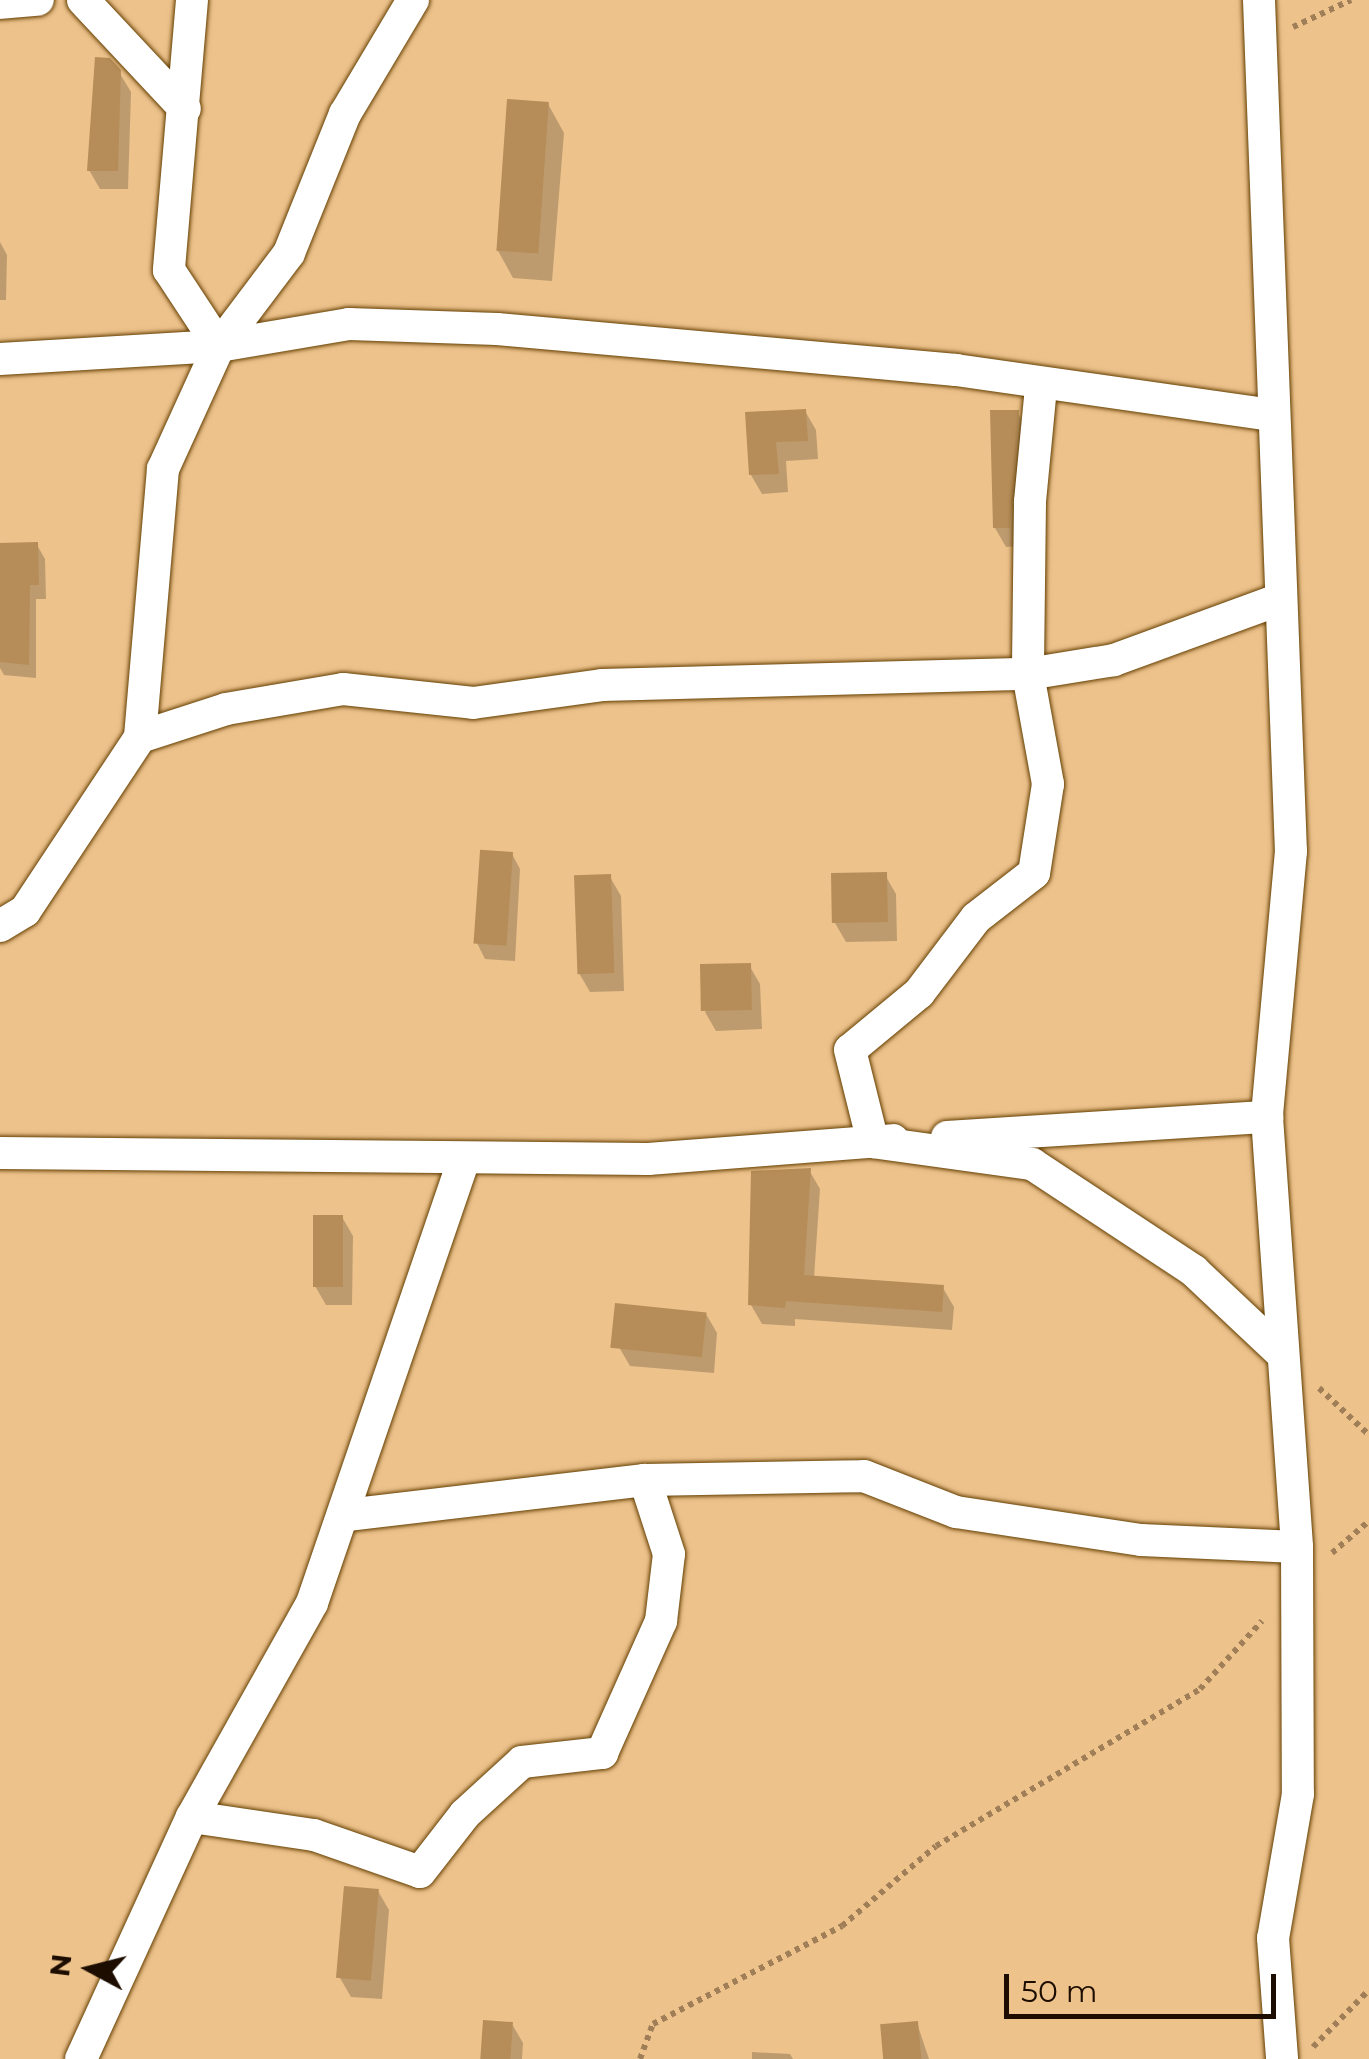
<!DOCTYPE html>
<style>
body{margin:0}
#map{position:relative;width:1369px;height:2059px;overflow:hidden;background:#edc28b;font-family:Montserrat,sans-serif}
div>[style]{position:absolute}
.shadow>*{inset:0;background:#0003}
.building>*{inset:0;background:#b68d58;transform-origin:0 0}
.path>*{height:6px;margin-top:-3px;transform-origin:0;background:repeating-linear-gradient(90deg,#a07f58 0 5px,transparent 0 10px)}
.roads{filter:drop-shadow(0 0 2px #643f00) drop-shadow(0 0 2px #643f00)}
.street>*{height:32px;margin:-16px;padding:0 16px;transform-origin:16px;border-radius:16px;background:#fff}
span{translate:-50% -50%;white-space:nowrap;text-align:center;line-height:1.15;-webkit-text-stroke:8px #edc28b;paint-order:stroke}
.north{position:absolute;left:40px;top:1919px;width:100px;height:100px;-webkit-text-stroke:8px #edc28b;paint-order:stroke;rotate:277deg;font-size:28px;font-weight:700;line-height:40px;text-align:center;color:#1c0d00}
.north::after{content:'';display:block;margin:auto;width:35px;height:45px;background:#1c0d00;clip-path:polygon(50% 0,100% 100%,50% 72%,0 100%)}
.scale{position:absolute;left:1004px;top:1974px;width:272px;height:45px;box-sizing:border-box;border:5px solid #1c0d00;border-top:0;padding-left:12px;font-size:30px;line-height:35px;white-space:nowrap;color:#1c0d00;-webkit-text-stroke:8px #edc28b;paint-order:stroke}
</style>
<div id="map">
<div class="shadow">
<i style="clip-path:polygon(119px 72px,131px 92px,128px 189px,100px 189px,89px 170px)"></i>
<i style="clip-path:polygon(548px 104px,564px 133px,552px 281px,513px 278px,497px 249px)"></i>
<i style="clip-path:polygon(0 242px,7px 255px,6px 300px,0 300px)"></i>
<i style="clip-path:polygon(805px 411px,816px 430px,818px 459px,786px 461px,788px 492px,762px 494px,751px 475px,748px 414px)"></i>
<i style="clip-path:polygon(1017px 412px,1028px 431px,1019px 546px,1006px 547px,995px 528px)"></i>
<i style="clip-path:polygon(0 545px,37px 545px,45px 559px,46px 599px,36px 599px,36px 678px,4px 675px,0 668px)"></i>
<i style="clip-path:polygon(512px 854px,520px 869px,515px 961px,485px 959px,477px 943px)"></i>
<i style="clip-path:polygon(885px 875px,896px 894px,897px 941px,846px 942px,835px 923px)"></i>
<i style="clip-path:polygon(610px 877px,621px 896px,624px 991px,590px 992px,579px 973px)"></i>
<i style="clip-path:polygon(749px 965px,760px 984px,762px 1029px,716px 1031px,705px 1012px)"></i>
<i style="clip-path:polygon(809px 1170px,820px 1189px,814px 1278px,943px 1288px,954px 1307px,952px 1330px,795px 1319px,795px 1326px,762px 1324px,751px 1305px)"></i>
<i style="clip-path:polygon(342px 1217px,353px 1236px,352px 1305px,326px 1305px,315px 1286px)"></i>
<i style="clip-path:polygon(706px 1314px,717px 1333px,714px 1373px,630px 1366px,619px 1347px)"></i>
<i style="clip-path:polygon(378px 1891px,389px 1910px,382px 1999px,351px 1997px,340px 1978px)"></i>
<i style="clip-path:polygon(917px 2023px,929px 2059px,885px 2059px)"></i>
<i style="clip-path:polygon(512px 2024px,523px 2043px,522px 2059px,483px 2059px)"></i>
<i style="clip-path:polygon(752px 2052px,790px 2054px,793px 2059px,752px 2059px)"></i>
</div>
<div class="building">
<i style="clip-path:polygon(95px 57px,110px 58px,121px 70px,118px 171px,87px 171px)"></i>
<i style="left:507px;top:99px;width:42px;height:152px;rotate:4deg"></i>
<i style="clip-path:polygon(806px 409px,808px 441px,776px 442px,779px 474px,749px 475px,745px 412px)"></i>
<i style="clip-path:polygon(990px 410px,1019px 410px,1010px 528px,993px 528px)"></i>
<i style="clip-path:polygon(38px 542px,39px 585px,30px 585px,29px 665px,0 662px,0 543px)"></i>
<i style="left:513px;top:852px;width:94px;height:33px;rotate:94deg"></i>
<i style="left:887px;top:872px;width:50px;height:56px;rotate:89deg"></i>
<i style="left:611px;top:874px;width:99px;height:37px;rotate:88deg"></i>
<i style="left:751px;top:963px;width:47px;height:51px;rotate:89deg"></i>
<i style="clip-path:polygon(811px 1168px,804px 1275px,944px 1285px,942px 1312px,786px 1301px,785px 1308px,748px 1305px,751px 1171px)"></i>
<i style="left:313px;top:1215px;width:30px;height:72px"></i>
<i style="left:615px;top:1303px;width:92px;height:45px;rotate:6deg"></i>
<i style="left:344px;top:1886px;width:35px;height:92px;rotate:5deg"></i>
<i style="left:483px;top:2020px;width:30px;height:39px;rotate:4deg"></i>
<i style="left:918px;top:2021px;width:38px;height:38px;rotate:85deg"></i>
</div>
<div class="path">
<i style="left:1293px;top:27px;width:64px;rotate:-25deg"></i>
<i style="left:1319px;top:1388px;width:69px;rotate:43.2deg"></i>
<i style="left:1332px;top:1553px;width:49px;rotate:-40.9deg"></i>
<i style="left:1313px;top:2047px;width:80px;rotate:-45.5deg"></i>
<i style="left:640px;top:2059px;width:37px;rotate:-70deg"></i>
<i style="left:653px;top:2024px;width:213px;rotate:-27.4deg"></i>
<i style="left:842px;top:1926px;width:123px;rotate:-40.4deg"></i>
<i style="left:936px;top:1846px;width:307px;rotate:-30.7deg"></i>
<i style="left:1200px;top:1689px;width:92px;rotate:-47.6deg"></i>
</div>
<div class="roads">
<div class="street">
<i style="left:83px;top:0;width:149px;rotate:46.9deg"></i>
<i style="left:192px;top:0;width:271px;rotate:94.9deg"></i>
<i style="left:169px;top:270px;width:91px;rotate:56.7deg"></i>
<i style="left:1259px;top:0;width:852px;rotate:87.85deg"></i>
<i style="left:1291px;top:851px;width:267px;rotate:95.2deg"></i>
<i style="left:1267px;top:1117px;width:431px;rotate:86deg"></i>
<i style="left:1297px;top:1547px;width:247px;rotate:89.8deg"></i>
<i style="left:1298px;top:1794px;width:146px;rotate:99.8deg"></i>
<i style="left:1273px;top:1938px;width:121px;rotate:85.7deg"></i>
<i style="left:0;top:3px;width:38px;rotate:-5deg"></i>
<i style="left:0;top:359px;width:219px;rotate:-3.4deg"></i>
<i style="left:219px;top:346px;width:132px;rotate:-9.6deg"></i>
<i style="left:349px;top:324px;width:148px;rotate:1.9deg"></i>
<i style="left:497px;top:329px;width:461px;rotate:5.1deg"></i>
<i style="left:956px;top:370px;width:318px;rotate:8.1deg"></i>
<i style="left:1041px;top:387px;width:116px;rotate:95.5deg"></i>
<i style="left:1030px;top:502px;width:172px;rotate:90.7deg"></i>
<i style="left:1028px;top:674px;width:112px;rotate:79.7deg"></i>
<i style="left:1048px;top:784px;width:90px;rotate:98.9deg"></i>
<i style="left:1034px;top:873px;width:73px;rotate:142.2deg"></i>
<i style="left:976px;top:918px;width:94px;rotate:127.2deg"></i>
<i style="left:919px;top:993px;width:89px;rotate:140.4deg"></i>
<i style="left:850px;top:1050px;width:95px;rotate:76deg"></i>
<i style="left:873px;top:1142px;width:161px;rotate:7.9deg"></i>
<i style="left:1032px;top:1164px;width:194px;rotate:33.4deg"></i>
<i style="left:1194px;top:1271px;width:118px;rotate:43.3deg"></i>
<i style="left:140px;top:737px;width:90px;rotate:-18deg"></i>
<i style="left:226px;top:709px;width:119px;rotate:-9.7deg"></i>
<i style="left:343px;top:689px;width:131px;rotate:6.1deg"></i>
<i style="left:473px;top:703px;width:130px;rotate:-7.9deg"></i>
<i style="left:602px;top:685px;width:426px;rotate:-1.5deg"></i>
<i style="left:1028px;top:674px;width:87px;rotate:-9.2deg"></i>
<i style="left:1114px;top:660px;width:175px;rotate:-20.1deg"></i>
<i style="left:0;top:926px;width:29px;rotate:-31deg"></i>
<i style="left:25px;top:911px;width:209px;rotate:-56.5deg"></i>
<i style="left:140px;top:737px;width:269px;rotate:-85.1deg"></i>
<i style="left:163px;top:469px;width:135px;rotate:-65.5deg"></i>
<i style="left:219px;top:346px;width:116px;rotate:-53deg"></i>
<i style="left:289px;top:253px;width:150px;rotate:-68.1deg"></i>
<i style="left:345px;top:114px;width:133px;rotate:-59.2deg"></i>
<i style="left:947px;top:1137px;width:321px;rotate:-3.6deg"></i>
<i style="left:0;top:1153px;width:648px;rotate:0.53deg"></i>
<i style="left:648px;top:1159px;width:246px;rotate:-4.4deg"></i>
<i style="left:347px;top:1515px;width:300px;rotate:-6.7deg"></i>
<i style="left:645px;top:1480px;width:219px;rotate:-1deg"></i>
<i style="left:864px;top:1476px;width:99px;rotate:21.4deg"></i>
<i style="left:956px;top:1512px;width:187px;rotate:8.6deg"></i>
<i style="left:1141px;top:1540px;width:156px;rotate:2.6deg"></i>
<i style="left:192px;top:1817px;width:123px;rotate:8.4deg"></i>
<i style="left:314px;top:1835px;width:112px;rotate:19.2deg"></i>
<i style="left:420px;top:1872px;width:73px;rotate:-52.2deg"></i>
<i style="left:465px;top:1814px;width:77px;rotate:-42.4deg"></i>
<i style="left:522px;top:1762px;width:81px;rotate:-6.4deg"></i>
<i style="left:602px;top:1753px;width:145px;rotate:-65.9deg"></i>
<i style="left:661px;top:1621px;width:67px;rotate:-83.2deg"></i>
<i style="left:669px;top:1554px;width:78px;rotate:-108deg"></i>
<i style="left:81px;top:2059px;width:266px;rotate:-65.4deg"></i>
<i style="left:192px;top:1817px;width:245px;rotate:-60.7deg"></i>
<i style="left:312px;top:1603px;width:470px;rotate:-71.1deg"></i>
</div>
</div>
<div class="north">N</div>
<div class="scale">50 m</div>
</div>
